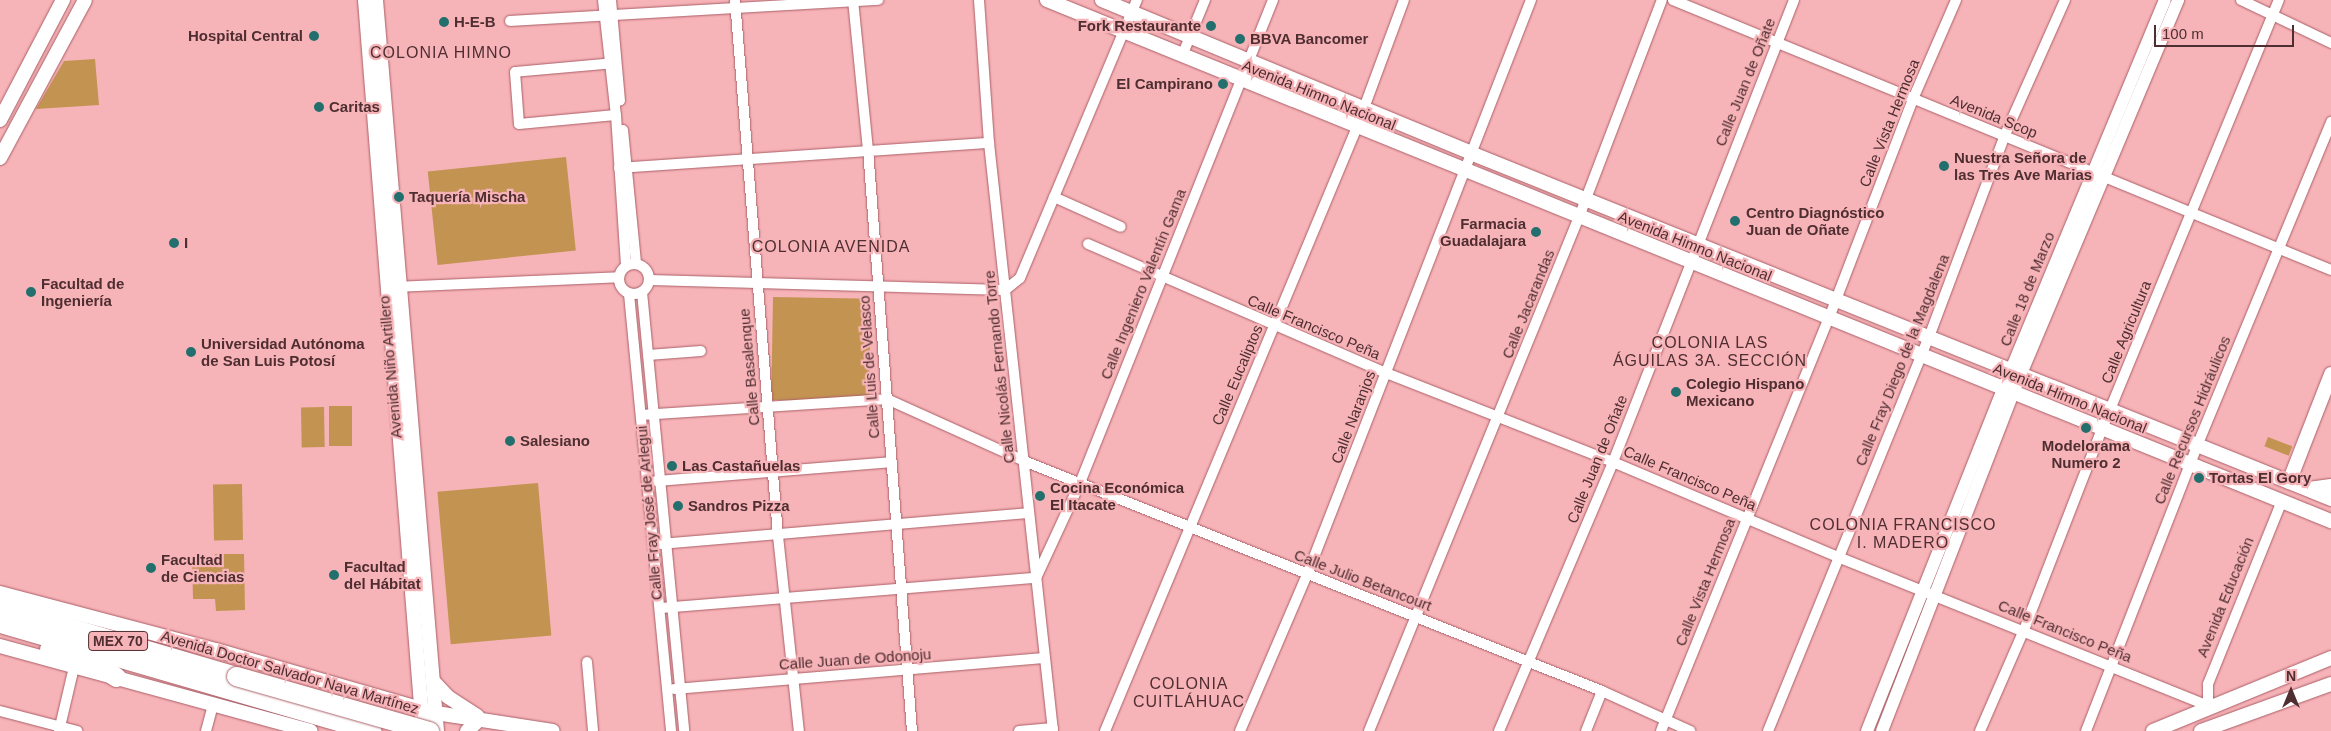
<!DOCTYPE html>
<meta charset="utf-8">
<style>
body{margin:0}
#map{position:relative;width:2331px;height:731px;overflow:hidden;background:#f7b4b8;font-family:Arial,sans-serif}
div>[style]{position:absolute}
.green>*{inset:0;background:#c39351;transform-origin:0 0}
.roads{filter:drop-shadow(0 0 1px #ab6068) drop-shadow(0 0 1px #ab6068)}
.minor>*{height:10px;margin:-5px;padding:0 5px;transform-origin:5px;border-radius:5px;background:#fff}
.minor>.ring{margin:-5px;padding:0;box-sizing:content-box;background:none;border:10px solid #fff;border-radius:50%}
.tertiary>*{height:12px;margin:-6px;padding:0 6px;transform-origin:6px;border-radius:6px;background:#fff}
.secondary>*{height:14px;margin:-7px;padding:0 7px;transform-origin:7px;border-radius:7px;background:#fff}
.motorway>*{height:19px;margin:-9.5px;padding:0 9.5px;transform-origin:9.5px;border-radius:9.5px;background:#fff}
.bridges{filter:drop-shadow(0 0 1px #ab6068) drop-shadow(0 0 1px #ab6068)}
.motorway-bridge>*{height:19px;margin:-9.5px;padding:0 9.5px;transform-origin:9.5px;border-radius:9.5px;background:#fff}
.dots>*{width:14px;height:14px;translate:-50% -50%;box-sizing:border-box;border:2px solid #f7b4b8;border-radius:50%}
span{translate:-50% -50%;white-space:nowrap;text-align:center;line-height:1.15;-webkit-text-stroke:4.5px #f7b4b8;paint-order:stroke}
.shield-label span{padding:1px 4px;background:#f7b4b8;border:1px solid;border-radius:4px;-webkit-text-stroke-width:0}
.shield-label{font-size:14px;color:#4f2e31;font-weight:700}
.poi-label{font-size:15px;color:#4f2e31;font-weight:700}
.left{translate:0 -50%;text-align:left}
.right{translate:-100% -50%;text-align:right}
.street-label{font-size:15px;color:#4f2e31}
.neighbourhood-label{font-size:16px;color:#4f2e31;letter-spacing:1px}
.north{position:absolute;left:2266px;top:666px;width:50px;height:50px;-webkit-text-stroke:4px #f7b4b8;paint-order:stroke;rotate:0deg;font-size:14px;font-weight:700;line-height:20px;text-align:center;color:#4f2e31}
.north::after{content:'';display:block;margin:auto;width:18px;height:22px;background:#4f2e31;clip-path:polygon(50% 0,100% 100%,50% 72%,0 100%)}
.scale{position:absolute;left:2154px;top:25px;width:140px;height:22px;box-sizing:border-box;border:2px solid #4f2e31;border-top:0;padding-left:6px;font-size:15px;line-height:18px;white-space:nowrap;color:#4f2e31;-webkit-text-stroke:4px #f7b4b8;paint-order:stroke}
</style>
<div id="map">
<div class="green">
<i style="clip-path:polygon(95px 59px,99px 105px,36px 109px,64px 61px)"></i>
<i style="left:566px;top:157px;width:94px;height:139px;rotate:84deg"></i>
<i style="left:773px;top:297px;width:98px;height:103px;rotate:1deg"></i>
<i style="left:329px;top:406px;width:23px;height:40px"></i>
<i style="left:324px;top:407px;width:40px;height:23px;rotate:89deg"></i>
<i style="left:2268px;top:437px;width:26px;height:10px;rotate:21deg"></i>
<i style="left:538px;top:483px;width:153px;height:101px;rotate:85deg"></i>
<i style="left:242px;top:484px;width:56px;height:29px;rotate:89deg"></i>
<i style="clip-path:polygon(215px 554px,244px 554px,245px 610px,216px 611px,215px 599px,193px 599px,192px 559px,214px 559px)"></i>
</div>
<div class="roads">
<div class="minor">
<i style="left:603px;top:0;width:116px;rotate:83.6deg"></i>
<i style="left:616px;top:115px;width:150px;rotate:86.2deg"></i>
<i style="left:611px;top:0;width:101px;rotate:84.9deg"></i>
<i style="left:735px;top:0;width:538px;rotate:85.41deg"></i>
<i style="left:778px;top:536px;width:196px;rotate:83.9deg"></i>
<i style="left:853px;top:0;width:150px;rotate:84.3deg"></i>
<i style="left:868px;top:149px;width:584px;rotate:85.68deg"></i>
<i style="left:979px;top:0;width:143px;rotate:86deg"></i>
<i style="left:989px;top:143px;width:591px;rotate:83.79deg"></i>
<i style="left:1673px;top:0;width:711px;rotate:22.31deg"></i>
<i style="left:2241px;top:0;width:100px;rotate:25.5deg"></i>
<i style="left:510px;top:21px;width:369px;rotate:-3.3deg"></i>
<i style="left:1182px;top:56px;width:61px;rotate:-67.7deg"></i>
<i style="left:615px;top:63px;width:100px;rotate:174.9deg"></i>
<i style="left:515px;top:72px;width:52px;rotate:85.6deg"></i>
<i style="left:519px;top:124px;width:97px;rotate:-5.3deg"></i>
<i style="left:623px;top:130px;width:134px;rotate:84.4deg"></i>
<i style="left:619px;top:168px;width:371px;rotate:-3.9deg"></i>
<i style="left:1054px;top:197px;width:73px;rotate:24.1deg"></i>
<i style="left:1088px;top:244px;width:325px;rotate:23.4deg"></i>
<i style="left:1386px;top:373px;width:244px;rotate:21.4deg"></i>
<i style="left:1613px;top:462px;width:244px;rotate:22.9deg"></i>
<i style="left:1838px;top:557px;width:399px;rotate:21.9deg"></i>
<i style="left:2208px;top:706px;width:22px;rotate:-90deg"></i>
<i style="left:2208px;top:684px;width:197px;rotate:-68deg"></i>
<i class="ring" style="left:619px;top:264px;width:20px;height:20px"></i>
<i style="left:650px;top:280px;width:355px;rotate:1.6deg"></i>
<i style="left:1005px;top:290px;width:19px;rotate:-39deg"></i>
<i style="left:1020px;top:278px;width:302px;rotate:-67.2deg"></i>
<i style="left:394px;top:287px;width:225px;rotate:-2.5deg"></i>
<i style="left:642px;top:292px;width:441px;rotate:84.5deg"></i>
<i style="left:629px;top:294px;width:439px;rotate:84.5deg"></i>
<i style="left:648px;top:355px;width:53px;rotate:-4.3deg"></i>
<i style="left:642px;top:415px;width:246px;rotate:-3.7deg"></i>
<i style="left:887px;top:399px;width:150px;rotate:24.3deg"></i>
<i style="left:1024px;top:461px;width:622px;rotate:21.7deg"></i>
<i style="left:1602px;top:691px;width:97px;rotate:24.4deg"></i>
<i style="left:656px;top:481px;width:236px;rotate:-4.6deg"></i>
<i style="left:660px;top:544px;width:369px;rotate:-4.8deg"></i>
<i style="left:661px;top:608px;width:376px;rotate:-4.6deg"></i>
<i style="left:1036px;top:578px;width:105px;rotate:-65.1deg"></i>
<i style="left:1080px;top:483px;width:520px;rotate:-68.22deg"></i>
<i style="left:587px;top:662px;width:69px;rotate:85deg"></i>
<i style="left:674px;top:689px;width:372px;rotate:-4.8deg"></i>
<i style="left:0;top:711px;width:80px;rotate:14.6deg"></i>
<i style="left:59px;top:731px;width:66px;rotate:-76.8deg"></i>
<i style="left:206px;top:731px;width:28px;rotate:-75deg"></i>
<i style="left:1019px;top:731px;width:34px;rotate:-5deg"></i>
<i style="left:1105px;top:731px;width:654px;rotate:-67.35deg"></i>
<i style="left:1357px;top:127px;width:135px;rotate:-69.7deg"></i>
<i style="left:1240px;top:731px;width:170px;rotate:-66.8deg"></i>
<i style="left:1307px;top:575px;width:617px;rotate:-68.72deg"></i>
<i style="left:1369px;top:731px;width:555px;rotate:-67.78deg"></i>
<i style="left:1579px;top:217px;width:232px;rotate:-69.1deg"></i>
<i style="left:1499px;top:731px;width:292px;rotate:-67deg"></i>
<i style="left:1613px;top:462px;width:496px;rotate:-68.6deg"></i>
<i style="left:1586px;top:731px;width:43px;rotate:-68.2deg"></i>
<i style="left:1661px;top:731px;width:446px;rotate:-67.9deg"></i>
<i style="left:1829px;top:318px;width:235px;rotate:-69deg"></i>
<i style="left:1913px;top:99px;width:108px;rotate:-66.5deg"></i>
<i style="left:1768px;top:731px;width:426px;rotate:-67.8deg"></i>
<i style="left:1929px;top:337px;width:214px;rotate:-69.4deg"></i>
<i style="left:2004px;top:137px;width:150px;rotate:-66deg"></i>
<i style="left:1980px;top:731px;width:110px;rotate:-66.5deg"></i>
<i style="left:2024px;top:630px;width:216px;rotate:-68.8deg"></i>
<i style="left:2102px;top:429px;width:464px;rotate:-67.6deg"></i>
<i style="left:2086px;top:731px;width:306px;rotate:-68.7deg"></i>
<i style="left:2197px;top:446px;width:351px;rotate:-67.5deg"></i>
</div>
<div class="tertiary">
<i style="left:1867px;top:731px;width:368px;rotate:-68.3deg"></i>
<i style="left:2003px;top:389px;width:421px;rotate:-67.4deg"></i>
<i style="left:1882px;top:731px;width:362px;rotate:-68.8deg"></i>
<i style="left:2013px;top:393px;width:426px;rotate:-67.2deg"></i>
</div>
<div class="secondary">
<i style="left:365px;top:0;width:733px;rotate:85.46deg"></i>
<i style="left:376px;top:0;width:734px;rotate:85.23deg"></i>
<i style="left:1047px;top:0;width:1386px;rotate:22.09deg"></i>
<i style="left:1102px;top:0;width:402px;rotate:22.5deg"></i>
<i style="left:1473px;top:154px;width:925px;rotate:21.9deg"></i>
<i style="left:0;top:120px;width:136px;rotate:-62.3deg"></i>
<i style="left:0;top:158px;width:179px;rotate:-61.7deg"></i>
<i style="left:2289px;top:482px;width:116px;rotate:-68.7deg"></i>
<i style="left:2309px;top:489px;width:22px;rotate:-8deg"></i>
<i style="left:0;top:593px;width:223px;rotate:14.8deg"></i>
<i style="left:216px;top:650px;width:229px;rotate:16deg"></i>
<i style="left:436px;top:713px;width:118px;rotate:8.7deg"></i>
<i style="left:0;top:646px;width:322px;rotate:15.3deg"></i>
<i style="left:433px;top:681px;width:22px;rotate:47deg"></i>
<i style="left:448px;top:697px;width:35px;rotate:33deg"></i>
<i style="left:467px;top:731px;width:16px;rotate:-43deg"></i>
<i style="left:2153px;top:731px;width:192px;rotate:-22.3deg"></i>
<i style="left:2201px;top:731px;width:138px;rotate:-19.9deg"></i>
</div>
<div class="motorway">
<i style="left:0;top:607px;width:246px;rotate:16.3deg"></i>
<i style="left:0;top:623px;width:387px;rotate:16.2deg"></i>
<i style="left:49px;top:649px;width:49px;rotate:17.7deg"></i>
<i style="left:96px;top:664px;width:24px;rotate:33deg"></i>
</div>
</div>
<div class="bridges">
<div class="motorway-bridge">
<i style="left:236px;top:676px;width:201px;rotate:15.9deg"></i>
</div>
</div>
<div class="dots">
<i style="left:444px;top:22px;background:#236f6e"></i>
<i style="left:1211px;top:26px;background:#236f6e"></i>
<i style="left:314px;top:36px;background:#236f6e"></i>
<i style="left:1240px;top:39px;background:#236f6e"></i>
<i style="left:1223px;top:84px;background:#236f6e"></i>
<i style="left:319px;top:107px;background:#236f6e"></i>
<i style="left:1944px;top:166px;background:#236f6e"></i>
<i style="left:399px;top:197px;background:#236f6e"></i>
<i style="left:1735px;top:221px;background:#236f6e"></i>
<i style="left:1536px;top:232px;background:#236f6e"></i>
<i style="left:174px;top:243px;background:#236f6e"></i>
<i style="left:31px;top:292px;background:#236f6e"></i>
<i style="left:191px;top:352px;background:#236f6e"></i>
<i style="left:1676px;top:392px;background:#236f6e"></i>
<i style="left:2086px;top:428px;background:#236f6e"></i>
<i style="left:510px;top:441px;background:#236f6e"></i>
<i style="left:672px;top:466px;background:#236f6e"></i>
<i style="left:2199px;top:478px;background:#236f6e"></i>
<i style="left:1040px;top:496px;background:#236f6e"></i>
<i style="left:678px;top:506px;background:#236f6e"></i>
<i style="left:151px;top:568px;background:#236f6e"></i>
<i style="left:334px;top:575px;background:#236f6e"></i>
</div>
<div class="shield-label">
<span style="left:118px;top:641px">MEX 70</span>
</div>
<div class="poi-label">
<span class="left" style="left:454px;top:22px">H-E-B</span>
<span class="right" style="left:1201px;top:26px">Fork Restaurante</span>
<span class="right" style="left:303px;top:36px">Hospital Central</span>
<span class="left" style="left:1250px;top:39px">BBVA Bancomer</span>
<span class="right" style="left:1213px;top:84px">El Campirano</span>
<span class="left" style="left:329px;top:107px">Caritas</span>
<span class="left" style="left:1954px;top:166px">Nuestra Señora de<br>las Tres Ave Marias</span>
<span class="left" style="left:409px;top:197px">Taquería Mischa</span>
<span class="left" style="left:1746px;top:221px">Centro Diagnóstico<br>Juan de Oñate</span>
<span class="right" style="left:1526px;top:232px">Farmacia<br>Guadalajara</span>
<span class="left" style="left:184px;top:243px">I</span>
<span class="left" style="left:41px;top:292px">Facultad de<br>Ingeniería</span>
<span class="left" style="left:201px;top:352px">Universidad Autónoma<br>de San Luis Potosí</span>
<span class="left" style="left:1686px;top:392px">Colegio Hispano<br>Mexicano</span>
<span class="left" style="left:520px;top:441px">Salesiano</span>
<span style="left:2086px;top:454px">Modelorama<br>Numero 2</span>
<span class="left" style="left:682px;top:466px">Las Castañuelas</span>
<span class="left" style="left:2209px;top:478px">Tortas El Gory</span>
<span class="left" style="left:1050px;top:496px">Cocina Económica<br>El Itacate</span>
<span class="left" style="left:688px;top:506px">Sandros Pizza</span>
<span class="left" style="left:161px;top:568px">Facultad<br>de Ciencias</span>
<span class="left" style="left:344px;top:575px">Facultad<br>del Hábitat</span>
</div>
<div class="street-label">
<span style="left:1745px;top:82px;rotate:-68deg">Calle Juan de Oñate</span>
<span style="left:1319px;top:95px;rotate:22deg">Avenida Himno Nacional</span>
<span style="left:1994px;top:116px;rotate:22deg">Avenida Scop</span>
<span style="left:1889px;top:123px;rotate:-68deg">Calle Vista Hermosa</span>
<span style="left:1695px;top:246px;rotate:22deg">Avenida Himno Nacional</span>
<span style="left:1143px;top:284px;rotate:-68deg">Calle Ingeniero Valentín Gama</span>
<span style="left:2027px;top:289px;rotate:-68deg">Calle 18 de Marzo</span>
<span style="left:1528px;top:304px;rotate:-68deg">Calle Jacarandas</span>
<span style="left:1314px;top:327px;rotate:23deg">Calle Francisco Peña</span>
<span style="left:2126px;top:332px;rotate:-68deg">Calle Agricultura</span>
<span style="left:1902px;top:360px;rotate:-68deg">Calle Fray Diego de la Magdalena</span>
<span style="left:390px;top:367px;rotate:-95deg">Avenida Niño Artillero</span>
<span style="left:749px;top:367px;rotate:-95deg">Calle Basalenque</span>
<span style="left:869px;top:367px;rotate:-94deg">Calle Luis de Velasco</span>
<span style="left:999px;top:367px;rotate:-96deg">Calle Nicolás Fernando Torre</span>
<span style="left:1237px;top:375px;rotate:-67deg">Calle Eucaliptos</span>
<span style="left:2070px;top:398px;rotate:22deg">Avenida Himno Nacional</span>
<span style="left:1353px;top:417px;rotate:-69deg">Calle Naranjos</span>
<span style="left:2192px;top:420px;rotate:-68deg">Calle Recursos Hidráulicos</span>
<span style="left:1597px;top:459px;rotate:-68deg">Calle Juan de Oñate</span>
<span style="left:1690px;top:478px;rotate:23deg">Calle Francisco Peña</span>
<span style="left:649px;top:513px;rotate:-95deg">Calle Fray José de Arlegui</span>
<span style="left:1363px;top:580px;rotate:21deg">Calle Julio Betancourt</span>
<span style="left:1705px;top:582px;rotate:-68deg">Calle Vista Hermosa</span>
<span style="left:2225px;top:597px;rotate:-68deg">Avenida Educación</span>
<span style="left:2065px;top:631px;rotate:22deg">Calle Francisco Peña</span>
<span style="left:855px;top:659px;rotate:-4deg">Calle Juan de Odonoju</span>
<span style="left:290px;top:672px;rotate:16deg">Avenida Doctor Salvador Nava Martínez</span>
</div>
<div class="neighbourhood-label">
<span style="left:441px;top:53px">COLONIA HIMNO</span>
<span style="left:831px;top:247px">COLONIA AVENIDA</span>
<span style="left:1710px;top:352px">COLONIA LAS<br>ÁGUILAS 3A. SECCIÓN</span>
<span style="left:1903px;top:534px">COLONIA FRANCISCO<br>I. MADERO</span>
<span style="left:1189px;top:693px">COLONIA<br>CUITLÁHUAC</span>
</div>
<div class="north">N</div>
<div class="scale">100 m</div>
</div>
